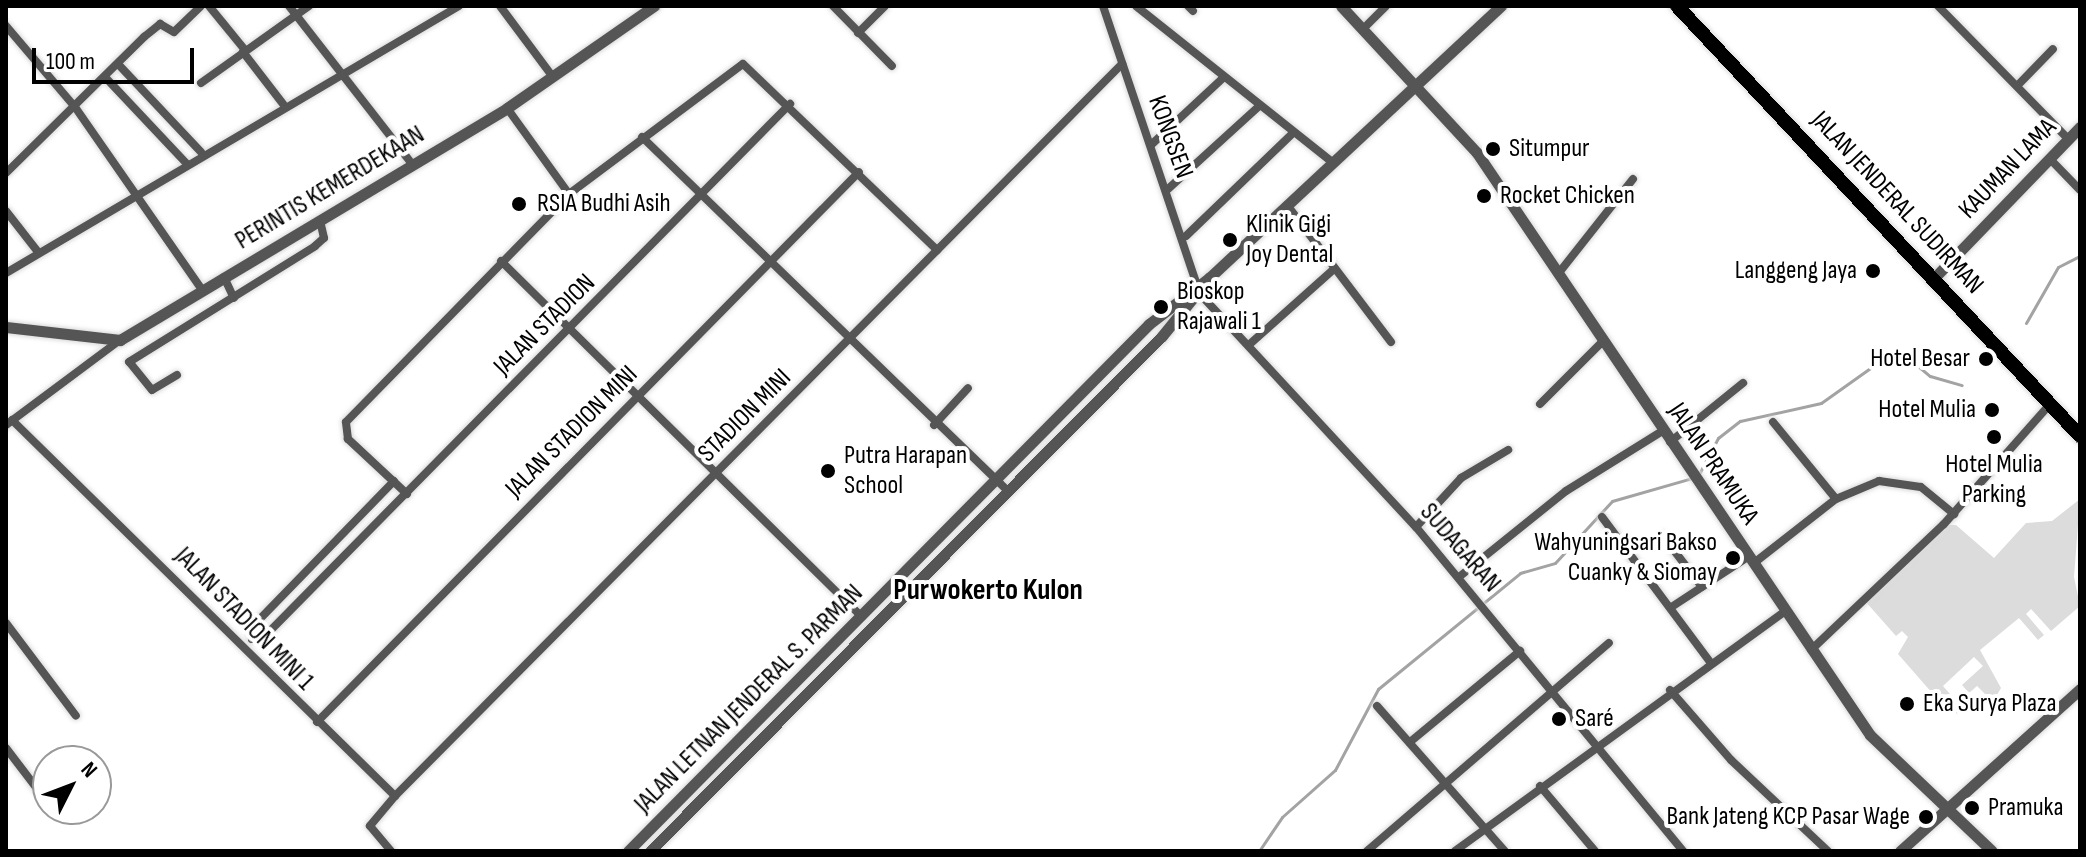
<!DOCTYPE html>
<meta charset="utf-8">
<style>
body{margin:0}
#map{position:relative;width:2086px;height:857px;overflow:hidden;background:#fff;font-family:"Sofia Sans Condensed",sans-serif}
div>[style]{position:absolute}
.green>*{inset:0;background:#dcdcdc}
.stream>*{height:3px;margin:-1.5px;padding:0 1.5px;transform-origin:1.5px;border-radius:1.5px;background:#a3a3a3}
.roads{filter:drop-shadow(0 0 2px #dbdbdb) drop-shadow(0 0 2px #dbdbdb)}
.minor>*{height:8px;margin:-4px;padding:0 4px;transform-origin:4px;border-radius:4px;background:#555}
.tertiary>*{height:11px;margin:-5.5px;padding:0 5.5px;transform-origin:5.5px;border-radius:5.5px;background:#555}
.primary>*{height:14px;margin:-7px;padding:0 7px;transform-origin:7px;border-radius:7px;background:#000}
.dots>*{width:22px;height:22px;translate:-50% -50%;box-sizing:border-box;border:4px solid #fff;border-radius:50%}
span{translate:-50% -50%;white-space:nowrap;text-align:center;line-height:1.15;-webkit-text-stroke:8px #fff;paint-order:stroke}
.street-label{font-size:26px;color:#000}
.poi-label{font-size:26px;color:#000}
.left{translate:0 -50%;text-align:left}
.right{translate:-100% -50%;text-align:right}
.quarter-label{font-size:30px;color:#000;font-weight:700}
.frame{position:absolute;inset:0;border:8px solid #000;pointer-events:none}
.north{position:absolute;left:32px;top:745px;width:80px;height:80px;box-sizing:border-box;background:#fff;border:2px solid #999;border-radius:50%;rotate:48deg;font-size:22px;font-weight:700;line-height:32px;text-align:center;color:#000}
.north::after{content:'';display:block;margin:auto;width:28px;height:36px;background:#000;clip-path:polygon(50% 0,100% 100%,50% 72%,0 100%)}
.scale{position:absolute;left:32px;top:48px;width:162px;height:36px;box-sizing:border-box;border:4px solid #000;border-top:0;padding-left:10px;font-size:24px;line-height:28px;white-space:nowrap;color:#000;-webkit-text-stroke:6px #fff;paint-order:stroke}
</style>
<div id="map">
<div class="green">
<i style="clip-path:polygon(2080px 499px,2074px 577px,2080px 606px,2051px 631px,2031px 609px,2026px 614px,2044px 635px,2038px 640px,2019px 618px,1980px 650px,2001px 688px,1993px 702px,1977px 686px,1969px 693px,1962px 685px,1983px 666px,1974px 657px,1943px 686px,1963px 709px,1957px 714px,1951px 707px,1932px 708px,1933px 694px,1898px 654px,1908px 637px,1902px 631px,1896px 636px,1865px 601px,1945px 525px,1956px 525px,1994px 558px,2026px 523px,2052px 521px)"></i>
</div>
<div class="stream">
<i style="left:2026px;top:323px;width:64px;rotate:-60.3deg"></i>
<i style="left:2058px;top:267px;width:25px;rotate:-27deg"></i>
<i style="left:1699px;top:474px;width:41px;rotate:-62.2deg"></i>
<i style="left:1718px;top:438px;width:28px;rotate:-38deg"></i>
<i style="left:1740px;top:421px;width:83px;rotate:-12.5deg"></i>
<i style="left:1821px;top:403px;width:85px;rotate:-35.4deg"></i>
<i style="left:1890px;top:354px;width:10px;rotate:-17deg"></i>
<i style="left:1900px;top:351px;width:39px;rotate:40deg"></i>
<i style="left:1930px;top:376px;width:33px;rotate:16deg"></i>
<i style="left:1259px;top:851px;width:41px;rotate:-55.9deg"></i>
<i style="left:1282px;top:817px;width:71px;rotate:-41.6deg"></i>
<i style="left:1335px;top:770px;width:92px;rotate:-62deg"></i>
<i style="left:1378px;top:689px;width:183px;rotate:-39.2deg"></i>
<i style="left:1520px;top:573px;width:36px;rotate:-16deg"></i>
<i style="left:1555px;top:563px;width:84px;rotate:-47.4deg"></i>
<i style="left:1612px;top:501px;width:83px;rotate:-16deg"></i>
</div>
<div class="roads">
<div class="minor">
<i style="left:209px;top:6px;width:57px;rotate:50.7deg"></i>
<i style="left:289px;top:6px;width:200px;rotate:52.1deg"></i>
<i style="left:500px;top:6px;width:89px;rotate:53.3deg"></i>
<i style="left:833px;top:6px;width:84px;rotate:45.5deg"></i>
<i style="left:1103px;top:6px;width:304px;rotate:71.4deg"></i>
<i style="left:1200px;top:294px;width:318px;rotate:47.2deg"></i>
<i style="left:1416px;top:527px;width:420px;rotate:50.5deg"></i>
<i style="left:1136px;top:6px;width:251px;rotate:38.5deg"></i>
<i style="left:1188px;top:6px;width:7px;rotate:45deg"></i>
<i style="left:1938px;top:6px;width:187px;rotate:45.6deg"></i>
<i style="left:6px;top:26px;width:106px;rotate:49.6deg"></i>
<i style="left:75px;top:107px;width:223px;rotate:55.2deg"></i>
<i style="left:1364px;top:28px;width:31px;rotate:-45deg"></i>
<i style="left:858px;top:33px;width:38px;rotate:-45deg"></i>
<i style="left:243px;top:52px;width:66px;rotate:52.4deg"></i>
<i style="left:118px;top:64px;width:121px;rotate:46.7deg"></i>
<i style="left:105px;top:77px;width:118px;rotate:46.7deg"></i>
<i style="left:201px;top:83px;width:133px;rotate:-35.5deg"></i>
<i style="left:2018px;top:85px;width:50px;rotate:-45.8deg"></i>
<i style="left:507px;top:108px;width:106px;rotate:54.2deg"></i>
<i style="left:642px;top:137px;width:511px;rotate:44.05deg"></i>
<i style="left:1152px;top:144px;width:96px;rotate:-42.9deg"></i>
<i style="left:2050px;top:159px;width:43px;rotate:45.9deg"></i>
<i style="left:6px;top:173px;width:194px;rotate:-44.6deg"></i>
<i style="left:144px;top:37px;width:21px;rotate:-39deg"></i>
<i style="left:160px;top:24px;width:16px;rotate:30deg"></i>
<i style="left:174px;top:32px;width:37px;rotate:-44deg"></i>
<i style="left:1168px;top:189px;width:122px;rotate:-42.3deg"></i>
<i style="left:1287px;top:205px;width:172px;rotate:52.8deg"></i>
<i style="left:6px;top:211px;width:52px;rotate:52deg"></i>
<i style="left:1186px;top:236px;width:149px;rotate:-43.9deg"></i>
<i style="left:501px;top:261px;width:507px;rotate:44.6deg"></i>
<i style="left:6px;top:273px;width:526px;rotate:-30.52deg"></i>
<i style="left:1558px;top:274px;width:121px;rotate:-51.7deg"></i>
<i style="left:224px;top:277px;width:23px;rotate:65deg"></i>
<i style="left:1251px;top:343px;width:110px;rotate:-41.7deg"></i>
<i style="left:177px;top:375px;width:29px;rotate:149deg"></i>
<i style="left:152px;top:390px;width:36px;rotate:-129deg"></i>
<i style="left:129px;top:362px;width:219px;rotate:-31.9deg"></i>
<i style="left:315px;top:246px;width:12px;rotate:-42deg"></i>
<i style="left:324px;top:238px;width:18px;rotate:-103deg"></i>
<i style="left:1540px;top:404px;width:89px;rotate:-45deg"></i>
<i style="left:12px;top:420px;width:537px;rotate:44.47deg"></i>
<i style="left:395px;top:796px;width:39px;rotate:130deg"></i>
<i style="left:370px;top:826px;width:33px;rotate:50deg"></i>
<i style="left:1773px;top:422px;width:99px;rotate:50.7deg"></i>
<i style="left:6px;top:425px;width:142px;rotate:-36.7deg"></i>
<i style="left:934px;top:425px;width:50px;rotate:-47.4deg"></i>
<i style="left:1670px;top:442px;width:94px;rotate:-38.9deg"></i>
<i style="left:394px;top:481px;width:205px;rotate:134.2deg"></i>
<i style="left:251px;top:628px;width:11px;rotate:85deg"></i>
<i style="left:252px;top:639px;width:10px"></i>
<i style="left:262px;top:639px;width:752px;rotate:-45.38deg"></i>
<i style="left:407px;top:494px;width:81px;rotate:-137deg"></i>
<i style="left:348px;top:439px;width:17px;rotate:-97deg"></i>
<i style="left:346px;top:422px;width:319px;rotate:-45.6deg"></i>
<i style="left:569px;top:194px;width:217px;rotate:-36.8deg"></i>
<i style="left:743px;top:64px;width:269px;rotate:43.8deg"></i>
<i style="left:1602px;top:517px;width:181px;rotate:53.3deg"></i>
<i style="left:1416px;top:527px;width:67px;rotate:-47.4deg"></i>
<i style="left:1461px;top:478px;width:55px;rotate:-30.8deg"></i>
<i style="left:1663px;top:536px;width:64px;rotate:52.6deg"></i>
<i style="left:1754px;top:563px;width:104px;rotate:-38deg"></i>
<i style="left:1836px;top:499px;width:47px;rotate:-22.7deg"></i>
<i style="left:1879px;top:481px;width:42px;rotate:8.1deg"></i>
<i style="left:1921px;top:487px;width:43px;rotate:39.3deg"></i>
<i style="left:1459px;top:577px;width:137px;rotate:-38.8deg"></i>
<i style="left:1566px;top:491px;width:115px;rotate:-31.9deg"></i>
<i style="left:1673px;top:606px;width:91px;rotate:-33.3deg"></i>
<i style="left:6px;top:623px;width:116px;rotate:53deg"></i>
<i style="left:1811px;top:650px;width:183px;rotate:-43.5deg"></i>
<i style="left:1944px;top:524px;width:162px;rotate:-48.5deg"></i>
<i style="left:1670px;top:690px;width:93px;rotate:48.9deg"></i>
<i style="left:1731px;top:760px;width:133px;rotate:43.2deg"></i>
<i style="left:1377px;top:706px;width:193px;rotate:48.6deg"></i>
<i style="left:317px;top:722px;width:772px;rotate:-45.42deg"></i>
<i style="left:1410px;top:742px;width:143px;rotate:-39.6deg"></i>
<i style="left:6px;top:748px;width:69px;rotate:52.6deg"></i>
<i style="left:1540px;top:786px;width:85px;rotate:49.8deg"></i>
<i style="left:395px;top:796px;width:1032px;rotate:-45.2deg"></i>
<i style="left:52px;top:809px;width:3px;rotate:45deg"></i>
<i style="left:1367px;top:851px;width:319px;rotate:-40.7deg"></i>
<i style="left:1455px;top:851px;width:408px;rotate:-36deg"></i>
</div>
<div class="tertiary">
<i style="left:1341px;top:6px;width:200px;rotate:47.2deg"></i>
<i style="left:1477px;top:153px;width:702px;rotate:55.97deg"></i>
<i style="left:1870px;top:735px;width:168px;rotate:43.6deg"></i>
<i style="left:1935px;top:277px;width:209px;rotate:-46deg"></i>
<i style="left:6px;top:327px;width:115px;rotate:6.5deg"></i>
<i style="left:120px;top:340px;width:451px;rotate:-30.9deg"></i>
<i style="left:507px;top:108px;width:179px;rotate:-34.8deg"></i>
<i style="left:628px;top:851px;width:741px;rotate:-45.33deg"></i>
<i style="left:1149px;top:324px;width:76px;rotate:-37.5deg"></i>
<i style="left:650px;top:851px;width:726px;rotate:-45.17deg"></i>
<i style="left:1162px;top:336px;width:75px;rotate:-51deg"></i>
<i style="left:1209px;top:278px;width:399px;rotate:-43deg"></i>
<i style="left:1900px;top:851px;width:242px;rotate:-42deg"></i>
</div>
<div class="primary">
<i style="left:1677px;top:6px;width:589px;rotate:46.86deg"></i>
</div>
</div>
<div class="dots">
<i style="left:1493px;top:149px;background:#000"></i>
<i style="left:1484px;top:196px;background:#000"></i>
<i style="left:519px;top:204px;background:#000"></i>
<i style="left:1230px;top:240px;background:#000"></i>
<i style="left:1873px;top:271px;background:#000"></i>
<i style="left:1161px;top:307px;background:#000"></i>
<i style="left:1986px;top:359px;background:#000"></i>
<i style="left:1992px;top:410px;background:#000"></i>
<i style="left:1994px;top:437px;background:#000"></i>
<i style="left:828px;top:471px;background:#000"></i>
<i style="left:1733px;top:558px;background:#000"></i>
<i style="left:1907px;top:704px;background:#000"></i>
<i style="left:1559px;top:719px;background:#000"></i>
<i style="left:1972px;top:808px;background:#000"></i>
<i style="left:1926px;top:817px;background:#000"></i>
</div>
<div class="street-label">
<span style="left:1170px;top:137px;rotate:70deg">KONGSEN</span>
<span style="left:2008px;top:169px;rotate:-46deg">KAUMAN LAMA</span>
<span style="left:330px;top:188px;rotate:-31deg">PERINTIS KEMERDEKAAN</span>
<span style="left:1897px;top:203px;rotate:47deg">JALAN JENDERAL SUDIRMAN</span>
<span style="left:545px;top:325px;rotate:-45deg">JALAN STADION</span>
<span style="left:745px;top:416px;rotate:-45deg">STADION MINI</span>
<span style="left:572px;top:432px;rotate:-45deg">JALAN STADION MINI</span>
<span style="left:1713px;top:464px;rotate:56deg">JALAN PRAMUKA</span>
<span style="left:1460px;top:548px;rotate:49deg">SUDAGARAN</span>
<span style="left:244px;top:619px;rotate:46deg">JALAN STADION MINI 1</span>
<span style="left:749px;top:699px;rotate:-45deg">JALAN LETNAN JENDERAL S. PARMAN</span>
</div>
<div class="poi-label">
<span class="left" style="left:1509px;top:149px">Situmpur</span>
<span class="left" style="left:1500px;top:196px">Rocket Chicken</span>
<span class="left" style="left:537px;top:204px">RSIA Budhi Asih</span>
<span class="left" style="left:1246px;top:240px">Klinik Gigi<br>Joy Dental</span>
<span class="right" style="left:1857px;top:271px">Langgeng Jaya</span>
<span class="left" style="left:1177px;top:307px">Bioskop<br>Rajawali 1</span>
<span class="right" style="left:1970px;top:359px">Hotel Besar</span>
<span class="right" style="left:1976px;top:410px">Hotel Mulia</span>
<span class="left" style="left:844px;top:471px">Putra Harapan<br>School</span>
<span style="left:1994px;top:480px">Hotel Mulia<br>Parking</span>
<span class="right" style="left:1717px;top:558px">Wahyuningsari Bakso<br>Cuanky &amp; Siomay</span>
<span class="left" style="left:1923px;top:704px">Eka Surya Plaza</span>
<span class="left" style="left:1575px;top:719px">Saré</span>
<span class="left" style="left:1988px;top:808px">Pramuka</span>
<span class="right" style="left:1910px;top:817px">Bank Jateng KCP Pasar Wage</span>
</div>
<div class="quarter-label">
<span style="left:988px;top:590px">Purwokerto Kulon</span>
</div>
<div class="frame"></div>
<div class="north">N</div>
<div class="scale">100 m</div>
</div>
